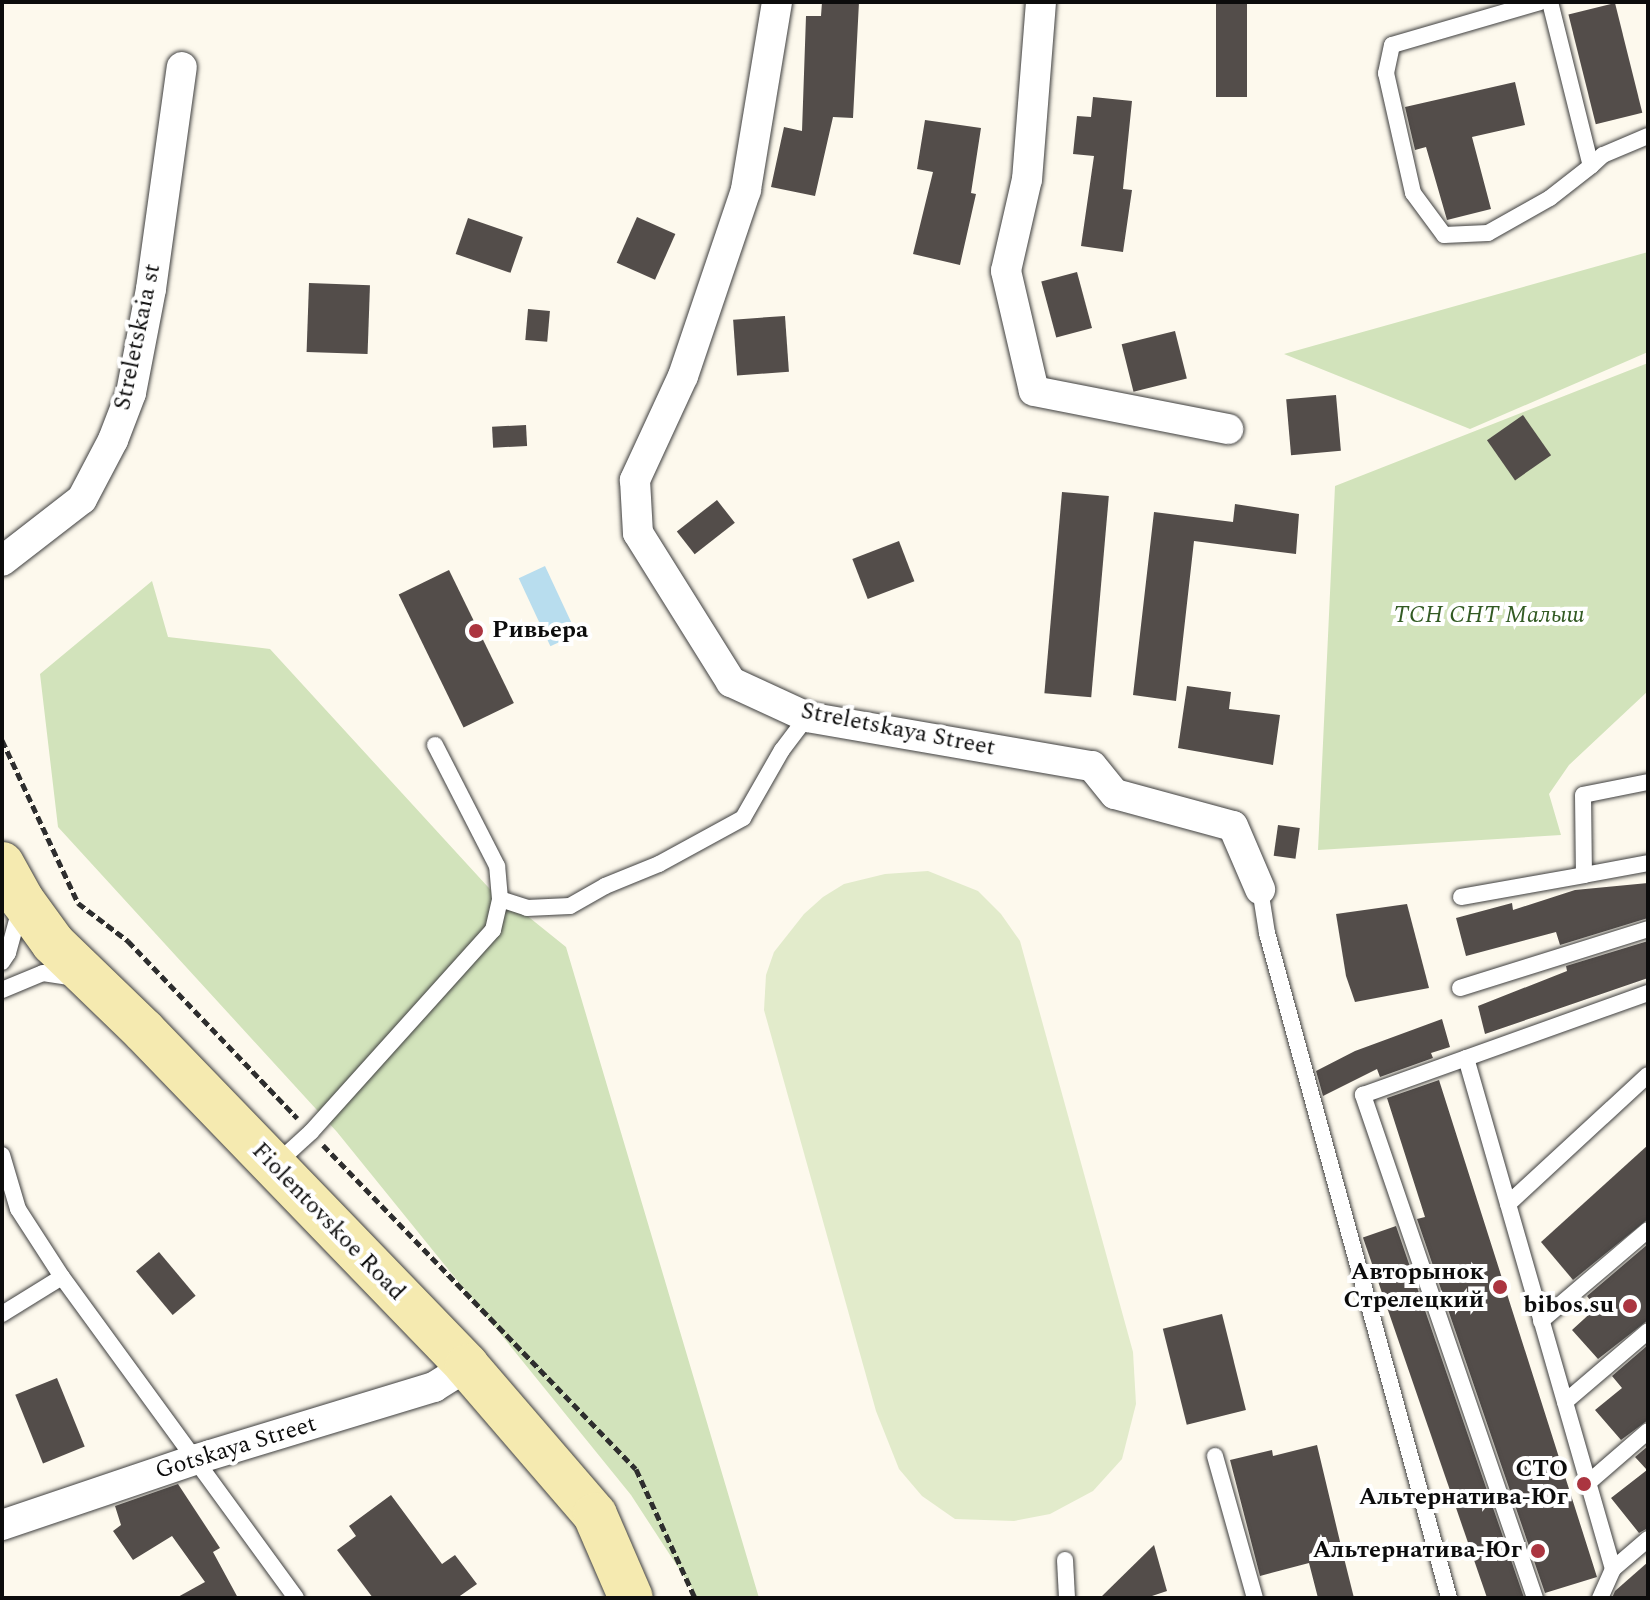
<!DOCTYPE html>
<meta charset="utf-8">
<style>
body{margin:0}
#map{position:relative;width:1650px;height:1600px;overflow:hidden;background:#fdf9ed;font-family:Spectral,serif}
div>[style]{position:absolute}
.green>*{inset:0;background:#d2e3bb}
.pitch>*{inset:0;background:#e2ebcb}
.water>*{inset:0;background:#b8ddee;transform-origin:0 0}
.building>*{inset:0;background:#534d4a;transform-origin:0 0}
.path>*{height:5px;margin-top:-2.5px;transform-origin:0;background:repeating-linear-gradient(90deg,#2e2e2e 0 8px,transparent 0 12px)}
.roads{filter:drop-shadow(0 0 2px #3f3f3f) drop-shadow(0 0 2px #3f3f3f)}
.service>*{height:16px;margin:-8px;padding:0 8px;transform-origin:8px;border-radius:8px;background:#fff}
.minor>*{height:30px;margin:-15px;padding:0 15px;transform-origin:15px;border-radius:15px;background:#fff}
.secondary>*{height:44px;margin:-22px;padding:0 22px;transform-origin:22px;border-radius:22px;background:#f5eab0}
.dots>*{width:22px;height:22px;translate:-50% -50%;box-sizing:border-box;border:4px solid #fff;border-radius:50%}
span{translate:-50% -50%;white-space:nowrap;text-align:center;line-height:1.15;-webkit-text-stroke:8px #fff;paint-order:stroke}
.street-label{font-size:24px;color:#0c0c0c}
.park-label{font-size:24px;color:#335b24;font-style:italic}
.poi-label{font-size:24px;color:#0c0c0c;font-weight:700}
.left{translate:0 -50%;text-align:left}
.right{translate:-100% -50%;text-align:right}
.frame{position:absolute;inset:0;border:4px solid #0c0c0c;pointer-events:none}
</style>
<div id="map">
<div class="green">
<i style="clip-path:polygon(1648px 252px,1648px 352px,1470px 429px,1284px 354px)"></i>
<i style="clip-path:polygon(1648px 363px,1648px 691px,1569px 765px,1549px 794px,1561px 835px,1318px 850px,1335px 486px)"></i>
<i style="clip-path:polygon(152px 581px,168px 637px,270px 649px,499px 899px,520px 910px,566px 947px,759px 1598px,698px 1598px,631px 1495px,337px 1132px,58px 827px,40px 674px)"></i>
</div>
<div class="pitch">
<i style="clip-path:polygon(928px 871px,978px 891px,1001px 914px,1020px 941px,1133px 1352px,1136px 1404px,1122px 1459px,1093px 1491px,1050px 1514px,1014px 1521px,955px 1519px,922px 1496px,899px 1469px,876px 1411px,764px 1010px,766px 975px,774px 952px,804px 914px,823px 897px,844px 884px,885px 874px)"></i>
</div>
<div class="water">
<i style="left:545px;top:566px;width:75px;height:29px;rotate:65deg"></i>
</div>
<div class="building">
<i style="clip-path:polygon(822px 2px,859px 2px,853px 118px,833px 117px,815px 196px,771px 187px,784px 127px,802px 131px,806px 16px,821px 16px)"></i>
<i style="left:1216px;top:2px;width:31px;height:95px"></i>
<i style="left:1615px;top:3px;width:113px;height:48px;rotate:76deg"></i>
<i style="clip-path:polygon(1515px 82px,1525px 125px,1472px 137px,1491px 209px,1447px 220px,1426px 147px,1415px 150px,1405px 107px)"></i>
<i style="clip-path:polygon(1093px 97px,1132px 101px,1123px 189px,1132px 190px,1123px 252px,1081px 246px,1094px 156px,1073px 154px,1077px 116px,1091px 117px)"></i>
<i style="clip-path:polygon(925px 120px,981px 128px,971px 193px,976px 194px,960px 265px,913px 254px,933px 172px,917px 169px)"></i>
<i style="left:637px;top:217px;width:42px;height:50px;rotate:24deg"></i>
<i style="left:468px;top:218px;width:58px;height:38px;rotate:19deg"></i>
<i style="left:1077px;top:272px;width:58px;height:37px;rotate:75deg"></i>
<i style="left:309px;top:283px;width:61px;height:69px;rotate:2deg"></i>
<i style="left:528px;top:309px;width:22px;height:31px;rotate:5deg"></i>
<i style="left:785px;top:316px;width:56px;height:52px;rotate:86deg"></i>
<i style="left:1175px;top:331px;width:49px;height:55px;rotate:76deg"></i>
<i style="left:1336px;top:395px;width:56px;height:50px;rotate:85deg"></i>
<i style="left:1523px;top:415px;width:49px;height:44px;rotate:55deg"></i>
<i style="left:526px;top:425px;width:21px;height:34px;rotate:87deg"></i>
<i style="left:1062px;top:492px;width:47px;height:202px;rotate:5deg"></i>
<i style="left:717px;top:500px;width:29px;height:51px;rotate:52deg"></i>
<i style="clip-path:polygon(1235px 504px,1299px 514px,1296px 554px,1194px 541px,1176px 701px,1133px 695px,1154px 512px,1233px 522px)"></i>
<i style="left:899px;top:541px;width:43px;height:50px;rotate:69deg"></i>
<i style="left:449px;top:570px;width:148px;height:56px;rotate:64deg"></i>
<i style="clip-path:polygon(1187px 686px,1231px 692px,1229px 709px,1280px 715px,1273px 765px,1178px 748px)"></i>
<i style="left:1278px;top:825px;width:22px;height:31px;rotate:8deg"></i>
<i style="clip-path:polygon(1648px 883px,1648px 918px,1560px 945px,1556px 932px,1466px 956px,1456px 918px,1512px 903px,1513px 910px,1575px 890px)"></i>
<i style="clip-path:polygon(1407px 904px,1429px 988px,1355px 1002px,1346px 976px,1336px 914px)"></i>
<i style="clip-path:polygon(1648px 941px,1648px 978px,1485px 1034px,1478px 1006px,1567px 971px,1566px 966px)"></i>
<i style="clip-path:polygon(1442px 1019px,1450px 1047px,1431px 1053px,1433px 1058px,1380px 1077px,1377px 1069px,1323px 1096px,1316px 1071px,1355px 1051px)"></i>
<i style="clip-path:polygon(1439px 1080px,1597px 1577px,1545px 1593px,1417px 1219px,1425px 1217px,1387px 1098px)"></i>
<i style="clip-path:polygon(1648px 1145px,1648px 1219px,1573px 1280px,1541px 1242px)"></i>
<i style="left:1396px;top:1226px;width:393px;height:35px;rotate:71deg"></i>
<i style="clip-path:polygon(1648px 1244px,1648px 1320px,1598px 1359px,1572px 1330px,1596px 1308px,1587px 1296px)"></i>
<i style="left:159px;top:1252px;width:57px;height:30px;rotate:50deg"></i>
<i style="left:1222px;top:1314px;width:99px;height:61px;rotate:76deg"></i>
<i style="clip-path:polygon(1648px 1345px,1648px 1420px,1621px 1440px,1595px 1410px,1622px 1388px,1612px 1376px)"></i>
<i style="left:57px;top:1378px;width:74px;height:45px;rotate:68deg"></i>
<i style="clip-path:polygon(1317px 1445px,1342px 1550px,1354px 1598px,1318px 1598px,1309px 1563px,1260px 1576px,1230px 1460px,1272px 1450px,1273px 1456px)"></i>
<i style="clip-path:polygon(1648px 1446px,1648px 1528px,1639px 1533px,1611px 1498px,1647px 1470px,1635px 1457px)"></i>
<i style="clip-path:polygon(178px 1484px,220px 1548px,213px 1552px,238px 1598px,176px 1598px,205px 1582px,172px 1536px,133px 1560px,113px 1531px,121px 1525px,115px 1506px)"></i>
<i style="clip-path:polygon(391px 1495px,442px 1564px,455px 1555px,477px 1584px,457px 1598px,373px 1598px,337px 1550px,356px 1536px,349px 1526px)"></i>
<i style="clip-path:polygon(1154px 1545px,1167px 1591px,1146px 1598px,1100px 1598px)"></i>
<i style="clip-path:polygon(1648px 1562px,1648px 1598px,1612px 1598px,1615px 1591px)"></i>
</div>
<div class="path">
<i style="left:2px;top:740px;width:180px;rotate:65deg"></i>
<i style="left:78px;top:903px;width:63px;rotate:37.2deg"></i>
<i style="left:128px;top:941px;width:245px;rotate:46.3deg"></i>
<i style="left:323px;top:1145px;width:450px;rotate:46deg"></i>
<i style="left:636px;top:1469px;width:142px;rotate:65.4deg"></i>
</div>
<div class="roads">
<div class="service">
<i style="left:1540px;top:2px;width:154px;rotate:163.8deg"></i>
<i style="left:1392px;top:45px;width:29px;rotate:102deg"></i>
<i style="left:1386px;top:73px;width:123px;rotate:77.3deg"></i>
<i style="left:1413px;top:193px;width:52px;rotate:53.6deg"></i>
<i style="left:1444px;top:235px;width:44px;rotate:-2.6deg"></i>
<i style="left:1488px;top:233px;width:71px;rotate:-29.4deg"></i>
<i style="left:1550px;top:198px;width:52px;rotate:-38deg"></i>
<i style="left:1550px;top:2px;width:169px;rotate:76deg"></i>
<i style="left:1591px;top:166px;width:16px;rotate:-43deg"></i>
<i style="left:1603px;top:155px;width:49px;rotate:-22.9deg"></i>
<i style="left:1648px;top:782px;width:66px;rotate:168.7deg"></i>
<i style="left:1583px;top:795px;width:80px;rotate:89.3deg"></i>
<i style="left:1584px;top:875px;width:65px;rotate:-10.6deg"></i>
<i style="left:1260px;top:889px;width:45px;rotate:81deg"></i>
<i style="left:1267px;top:933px;width:689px;rotate:74.69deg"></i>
<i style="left:1461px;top:897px;width:125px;rotate:-10.1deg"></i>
<i style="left:500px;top:899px;width:28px;rotate:18deg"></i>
<i style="left:527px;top:908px;width:43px;rotate:-2.7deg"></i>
<i style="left:570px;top:906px;width:40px;rotate:-29.7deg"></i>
<i style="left:605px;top:886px;width:58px;rotate:-22.2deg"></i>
<i style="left:659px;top:864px;width:96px;rotate:-28.7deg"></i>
<i style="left:743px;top:818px;width:78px;rotate:-60.2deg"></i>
<i style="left:782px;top:750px;width:41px;rotate:-52.9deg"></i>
<i style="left:2px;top:962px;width:11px;rotate:-56deg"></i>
<i style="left:8px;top:953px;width:46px;rotate:-74.7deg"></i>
<i style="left:1460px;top:988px;width:197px;rotate:-17.4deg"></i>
<i style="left:2px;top:990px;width:44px;rotate:-22.5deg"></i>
<i style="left:43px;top:973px;width:30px;rotate:9deg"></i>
<i style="left:1466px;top:1058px;width:532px;rotate:73.95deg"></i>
<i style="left:1613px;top:1569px;width:32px;rotate:114deg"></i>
<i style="left:2px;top:1155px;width:56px;rotate:73.5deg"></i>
<i style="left:18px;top:1209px;width:81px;rotate:57.1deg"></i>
<i style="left:62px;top:1277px;width:397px;rotate:53.9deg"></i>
<i style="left:276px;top:1164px;width:47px;rotate:-42.4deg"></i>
<i style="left:311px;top:1132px;width:272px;rotate:-48deg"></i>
<i style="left:493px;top:930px;width:32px;rotate:-77deg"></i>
<i style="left:500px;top:899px;width:33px;rotate:-95deg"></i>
<i style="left:497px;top:866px;width:136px;rotate:-117.1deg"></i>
<i style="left:1508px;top:1204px;width:190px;rotate:-42.7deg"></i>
<i style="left:2px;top:1314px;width:70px;rotate:-31.7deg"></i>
<i style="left:1541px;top:1321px;width:140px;rotate:-40.4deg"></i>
<i style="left:1565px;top:1402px;width:109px;rotate:-40.5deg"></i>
<i style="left:1215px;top:1456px;width:148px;rotate:74.3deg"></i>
<i style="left:1588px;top:1483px;width:79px;rotate:-40.9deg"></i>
<i style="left:1065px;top:1560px;width:38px;rotate:87deg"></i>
<i style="left:1613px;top:1569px;width:46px;rotate:-40.6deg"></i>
<i style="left:1535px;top:1598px;width:532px;rotate:-108.88deg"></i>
<i style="left:1363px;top:1095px;width:303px;rotate:-19.7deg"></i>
</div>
<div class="minor">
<i style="left:777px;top:2px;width:191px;rotate:99.4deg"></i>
<i style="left:746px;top:190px;width:196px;rotate:108.7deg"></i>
<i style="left:683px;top:376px;width:115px;rotate:114.8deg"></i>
<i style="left:635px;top:480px;width:53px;rotate:86.8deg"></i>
<i style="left:638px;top:533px;width:176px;rotate:58deg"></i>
<i style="left:731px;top:682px;width:84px;rotate:24.7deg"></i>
<i style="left:807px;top:717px;width:289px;rotate:9.8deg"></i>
<i style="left:1092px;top:766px;width:36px;rotate:51deg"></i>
<i style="left:1115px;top:794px;width:122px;rotate:15.2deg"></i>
<i style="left:1233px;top:826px;width:69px;rotate:66.8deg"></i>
<i style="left:1041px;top:2px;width:178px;rotate:94.5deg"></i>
<i style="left:1027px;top:179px;width:94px;rotate:102.9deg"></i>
<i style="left:1006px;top:271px;width:123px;rotate:76.9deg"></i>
<i style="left:1034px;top:391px;width:198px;rotate:11.1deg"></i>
<i style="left:2px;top:561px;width:101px;rotate:-37.8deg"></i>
<i style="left:82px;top:499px;width:67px;rotate:-62.3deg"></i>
<i style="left:113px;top:440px;width:50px;rotate:-69deg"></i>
<i style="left:131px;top:393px;width:106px;rotate:-79.1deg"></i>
<i style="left:151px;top:289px;width:224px;rotate:-82.1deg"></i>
<i style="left:2px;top:1525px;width:206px;rotate:-18.7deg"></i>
<i style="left:197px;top:1459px;width:248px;rotate:-16.9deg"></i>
<i style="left:434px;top:1387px;width:39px;rotate:-32deg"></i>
</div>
<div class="secondary">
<i style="left:2px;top:864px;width:41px;rotate:60.9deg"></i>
<i style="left:22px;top:900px;width:53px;rotate:54.2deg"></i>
<i style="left:53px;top:943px;width:127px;rotate:44deg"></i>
<i style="left:144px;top:1031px;width:465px;rotate:46deg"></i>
<i style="left:467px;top:1366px;width:196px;rotate:49.3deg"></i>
<i style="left:595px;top:1515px;width:90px;rotate:66.6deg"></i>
</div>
</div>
<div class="dots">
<i style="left:476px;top:631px;background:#ab3540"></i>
<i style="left:1500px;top:1287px;background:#ab3540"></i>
<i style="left:1630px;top:1306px;background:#ab3540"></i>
<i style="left:1584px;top:1484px;background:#ab3540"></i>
<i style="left:1538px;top:1551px;background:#ab3540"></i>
</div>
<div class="street-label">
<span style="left:138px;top:337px;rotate:-78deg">Streletskaia st</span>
<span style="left:898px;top:730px;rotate:11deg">Streletskaya Street</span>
<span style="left:328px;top:1222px;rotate:46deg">Fiolentovskoe Road</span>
<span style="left:236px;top:1448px;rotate:-17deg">Gotskaya Street</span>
</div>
<div class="park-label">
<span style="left:1489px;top:616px">ТСН СНТ Малыш</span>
</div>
<div class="poi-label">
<span class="left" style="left:492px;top:631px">Ривьера</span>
<span class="right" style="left:1484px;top:1287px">Авторынок<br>Стрелецкий</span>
<span class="right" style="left:1614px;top:1306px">bibos.su</span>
<span class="right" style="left:1568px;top:1484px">СТО<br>Альтернатива-Юг</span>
<span class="right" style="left:1522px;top:1551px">Альтернатива-Юг</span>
</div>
<div class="frame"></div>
</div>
